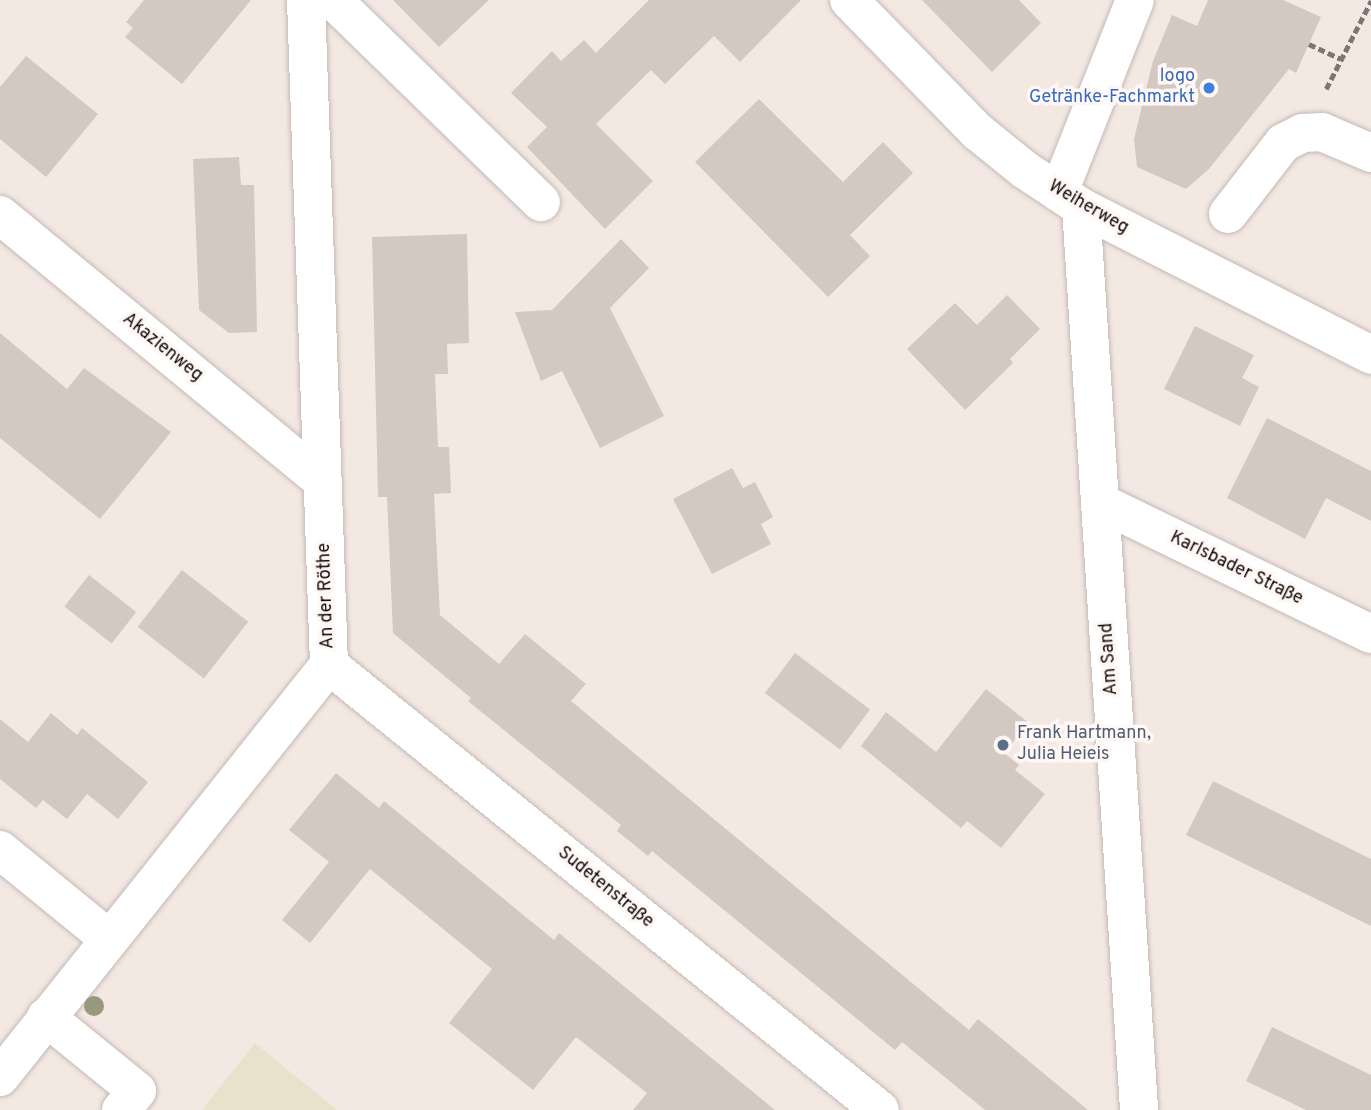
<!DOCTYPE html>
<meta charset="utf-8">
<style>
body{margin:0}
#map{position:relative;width:1371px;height:1110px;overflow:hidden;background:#f4e8e3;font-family:Overpass,sans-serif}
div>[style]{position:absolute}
.education>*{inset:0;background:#e9e1cb}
.building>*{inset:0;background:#d3c8c2;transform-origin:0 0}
.path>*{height:4.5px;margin-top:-2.25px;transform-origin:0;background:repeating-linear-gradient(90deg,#7e7673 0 7px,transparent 0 10.5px)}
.roads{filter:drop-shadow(0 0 2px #c4b9b4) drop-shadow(0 0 2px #c4b9b4)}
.minor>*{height:38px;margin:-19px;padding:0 19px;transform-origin:19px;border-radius:19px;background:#fff}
.major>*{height:38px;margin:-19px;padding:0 19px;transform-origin:19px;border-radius:19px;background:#fff}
.trees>*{width:20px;height:20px;margin:-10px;border-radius:50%;background:#98987c}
.dots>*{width:19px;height:19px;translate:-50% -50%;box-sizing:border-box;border:4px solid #fef7f4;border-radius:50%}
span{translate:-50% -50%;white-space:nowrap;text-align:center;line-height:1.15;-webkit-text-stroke:7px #fef7f4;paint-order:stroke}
.shop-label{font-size:18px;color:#366cbe}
.right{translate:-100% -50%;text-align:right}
.street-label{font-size:18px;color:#0e0a09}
.service-label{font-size:18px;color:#4e5e75}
.left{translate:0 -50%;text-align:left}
</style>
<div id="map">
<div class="education">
<i style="clip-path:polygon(255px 1043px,337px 1110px,202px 1110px)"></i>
</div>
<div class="building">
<i style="clip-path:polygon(144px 0,251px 0,182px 84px,125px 37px,133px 28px,126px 22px)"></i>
<i style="clip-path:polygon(393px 0,489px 0,439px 47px)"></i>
<i style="clip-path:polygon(649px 0,801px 0,740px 62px,714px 36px,665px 84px,651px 70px,596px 124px,653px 181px,605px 229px,527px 147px,547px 127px,511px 93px,552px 51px,561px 61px,584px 40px,596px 53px)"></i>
<i style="clip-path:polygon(922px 0,1019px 0,1041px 23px,992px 72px)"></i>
<i style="clip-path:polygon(1208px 0,1283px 0,1321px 17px,1296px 73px,1289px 69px,1209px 169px,1186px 189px,1137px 167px,1134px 139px,1153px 61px,1172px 15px,1197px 26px)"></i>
<i style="clip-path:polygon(26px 56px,98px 114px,46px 177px,0 139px,0 87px)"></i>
<i style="clip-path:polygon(759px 99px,843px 182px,883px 142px,913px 173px,850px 235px,870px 256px,828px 297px,695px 162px)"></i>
<i style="clip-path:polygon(239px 157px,241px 185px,254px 185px,257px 332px,229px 333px,199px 310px,193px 159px)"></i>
<i style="clip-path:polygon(467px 234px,469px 343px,447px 344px,448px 374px,435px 374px,438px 447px,449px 447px,451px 493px,434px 494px,440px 615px,499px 664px,525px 634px,586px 684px,571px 701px,969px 1030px,978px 1019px,1088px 1110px,985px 1110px,902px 1042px,895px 1050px,652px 851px,648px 856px,617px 831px,621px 825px,468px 701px,471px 698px,393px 633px,387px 497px,378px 497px,372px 237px)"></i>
<i style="clip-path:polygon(621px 239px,649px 268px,610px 308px,664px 416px,600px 448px,562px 371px,541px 381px,515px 312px,552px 310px)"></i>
<i style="clip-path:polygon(1007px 295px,1040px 329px,1010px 359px,1013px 363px,965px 410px,907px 349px,955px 303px,977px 325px)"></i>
<i style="clip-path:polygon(1195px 326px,1254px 355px,1242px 378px,1259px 387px,1240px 426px,1164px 389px)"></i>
<i style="clip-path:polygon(0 333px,67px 389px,84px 368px,171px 432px,100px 519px,0 438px)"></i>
<i style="clip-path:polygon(1267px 418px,1371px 471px,1371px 521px,1326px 498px,1305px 539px,1227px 498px)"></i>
<i style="clip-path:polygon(732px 468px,743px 488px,755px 482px,773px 517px,761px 524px,771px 544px,712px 574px,673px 499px)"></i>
<i style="left:182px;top:570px;width:84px;height:72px;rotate:38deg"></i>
<i style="left:89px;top:575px;width:60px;height:40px;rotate:38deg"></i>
<i style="left:795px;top:653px;width:94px;height:50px;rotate:37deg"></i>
<i style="clip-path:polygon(986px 689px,1029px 723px,1004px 753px,1019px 765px,1015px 770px,1045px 794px,1001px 848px,967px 821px,961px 828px,861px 746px,886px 712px,936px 752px)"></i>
<i style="clip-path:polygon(51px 713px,77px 735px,82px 728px,148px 782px,118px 819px,87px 794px,67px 819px,43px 800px,36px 808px,0 779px,0 719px,28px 742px)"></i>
<i style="clip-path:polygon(336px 773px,379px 808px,384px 801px,554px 940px,559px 933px,775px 1110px,633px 1110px,647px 1093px,576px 1037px,533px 1090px,449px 1023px,492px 969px,370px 869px,310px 943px,282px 920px,329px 862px,289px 830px)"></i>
<i style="clip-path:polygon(1213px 781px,1371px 859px,1371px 926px,1186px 835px)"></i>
<i style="clip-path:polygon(1272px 1027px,1371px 1075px,1371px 1110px,1306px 1110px,1246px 1081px)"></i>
</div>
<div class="path">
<i style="left:1309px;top:44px;width:35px;rotate:25deg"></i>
<i style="left:1326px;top:89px;width:99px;rotate:-62.9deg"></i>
</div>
<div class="roads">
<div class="minor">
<i style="left:333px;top:0;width:290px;rotate:44.2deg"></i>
<i style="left:1059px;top:192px;width:206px;rotate:-68.4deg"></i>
<i style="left:1081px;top:207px;width:905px;rotate:86.32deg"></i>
<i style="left:1228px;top:214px;width:90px;rotate:-52.2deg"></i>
<i style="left:1283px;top:143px;width:22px;rotate:-27deg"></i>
<i style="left:1303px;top:133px;width:19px;rotate:-3deg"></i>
<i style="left:1322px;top:132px;width:53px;rotate:23.2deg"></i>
<i style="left:0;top:215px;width:418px;rotate:39.5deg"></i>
<i style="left:1101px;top:503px;width:300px;rotate:25.9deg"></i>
<i style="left:329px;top:665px;width:708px;rotate:38.93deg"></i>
<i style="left:0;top:850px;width:139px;rotate:39.2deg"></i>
<i style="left:46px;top:1017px;width:117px;rotate:39.1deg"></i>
<i style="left:137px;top:1091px;width:25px;rotate:130deg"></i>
<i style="left:0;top:1077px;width:527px;rotate:-51.39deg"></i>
<i style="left:329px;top:665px;width:665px;rotate:-91.98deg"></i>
</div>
<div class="major">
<i style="left:849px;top:0;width:185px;rotate:45.7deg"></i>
<i style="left:978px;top:132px;width:60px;rotate:39deg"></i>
<i style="left:1025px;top:170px;width:67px;rotate:33.5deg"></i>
<i style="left:1081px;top:207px;width:326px;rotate:27deg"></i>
</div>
</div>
<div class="trees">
<i style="left:94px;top:1006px"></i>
</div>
<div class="dots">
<i style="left:1209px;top:88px;background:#3f7fe0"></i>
<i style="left:1003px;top:745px;background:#5c6f8a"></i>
</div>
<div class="shop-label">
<span class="right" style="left:1195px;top:88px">logo<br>Getränke-Fachmarkt</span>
</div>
<div class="street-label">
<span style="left:1088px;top:208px;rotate:30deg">Weiherweg</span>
<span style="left:162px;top:348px;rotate:39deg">Akazienweg</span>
<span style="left:1236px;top:569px;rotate:26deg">Karlsbader Straße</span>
<span style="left:327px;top:596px;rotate:-92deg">An der Röthe</span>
<span style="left:1110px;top:659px;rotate:-94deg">Am Sand</span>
<span style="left:605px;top:888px;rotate:39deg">Sudetenstraße</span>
</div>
<div class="service-label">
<span class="left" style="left:1017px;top:745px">Frank Hartmann,<br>Julia Heieis</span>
</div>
</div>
